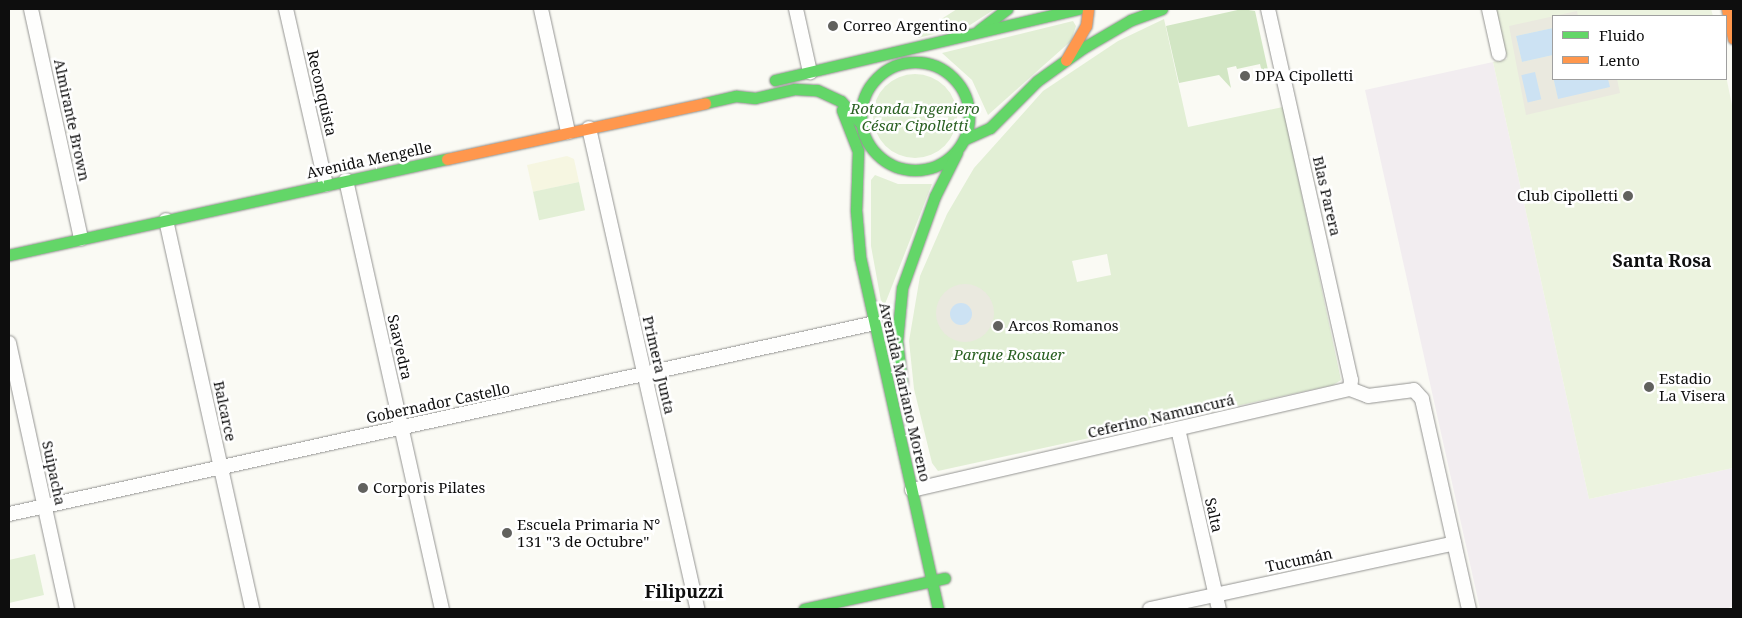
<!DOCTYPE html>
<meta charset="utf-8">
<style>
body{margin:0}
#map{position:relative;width:1742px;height:618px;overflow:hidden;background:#fafaf4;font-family:"Noto Serif",serif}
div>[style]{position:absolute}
.industrial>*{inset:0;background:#f2edf0}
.farmland>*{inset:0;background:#f6f6e1}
.green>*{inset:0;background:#e2efd5;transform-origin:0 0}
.round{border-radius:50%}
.forest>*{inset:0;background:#d2e6c4}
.pitch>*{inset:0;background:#ecf3df}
.plaza>*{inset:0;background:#eae9df}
.water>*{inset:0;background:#cce2f3;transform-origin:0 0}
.roads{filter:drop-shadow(0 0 1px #949492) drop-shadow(0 0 1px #949492)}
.street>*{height:14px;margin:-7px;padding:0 7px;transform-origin:7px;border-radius:7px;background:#fefefd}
.fast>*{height:11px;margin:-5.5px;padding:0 5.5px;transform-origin:5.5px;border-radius:5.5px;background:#63d668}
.fast>.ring{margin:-5.5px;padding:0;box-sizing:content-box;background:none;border:11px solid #63d668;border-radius:50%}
.slow>*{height:11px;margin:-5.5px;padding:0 5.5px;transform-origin:5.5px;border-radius:5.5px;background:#ff974d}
.dots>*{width:14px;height:14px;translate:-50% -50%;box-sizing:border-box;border:2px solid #fff;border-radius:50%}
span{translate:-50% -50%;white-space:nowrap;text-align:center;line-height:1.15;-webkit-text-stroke:5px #fff;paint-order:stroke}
.poi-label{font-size:15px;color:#0e0e0e}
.left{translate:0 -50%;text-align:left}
.right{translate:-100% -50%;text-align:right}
.street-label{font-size:15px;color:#0e0e0e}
.park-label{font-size:15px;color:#2b6123;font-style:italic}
.quarter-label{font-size:18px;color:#0e0e0e;font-weight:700}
.frame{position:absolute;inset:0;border:10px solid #0e0e0e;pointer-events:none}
.legend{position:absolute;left:1552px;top:15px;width:175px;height:65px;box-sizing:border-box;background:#fff;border:1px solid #9f9f9f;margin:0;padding:6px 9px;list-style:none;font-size:15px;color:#0e0e0e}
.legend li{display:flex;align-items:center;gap:10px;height:25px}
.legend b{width:25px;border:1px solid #9f9f9f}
</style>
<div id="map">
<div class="industrial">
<i style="clip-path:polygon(1493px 62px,1589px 499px,1733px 468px,1733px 606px,1726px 609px,1480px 609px,1365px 90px)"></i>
</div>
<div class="farmland">
<i style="clip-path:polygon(567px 156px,574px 159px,579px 182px,533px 192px,527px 165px)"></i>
</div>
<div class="green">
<i style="clip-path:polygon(957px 9px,995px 9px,970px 25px,918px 38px,917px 30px,932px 25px)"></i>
<i style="clip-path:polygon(evenodd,1164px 19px,1188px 127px,1283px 107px,1341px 380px,1333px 385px,938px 471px,932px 463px,914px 389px,909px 341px,920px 276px,947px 214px,974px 168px,1043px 91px,1118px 41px,1164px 19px,1107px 254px,1111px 275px,1077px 282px,1072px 261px,1107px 254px)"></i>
<i style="clip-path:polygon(1073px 21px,1076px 26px,1071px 41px,988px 115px,972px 80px,942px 53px)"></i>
<i class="round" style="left:873px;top:74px;width:84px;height:84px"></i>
<i style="clip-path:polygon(875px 175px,898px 184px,932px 184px,885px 304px,881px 301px,871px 246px,871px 180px)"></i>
<i style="left:579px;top:182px;width:29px;height:47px;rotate:78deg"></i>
<i style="clip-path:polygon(35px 554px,44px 595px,9px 603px,9px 560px)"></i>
</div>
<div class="forest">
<i style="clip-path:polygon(1242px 9px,1255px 11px,1270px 79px,1264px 81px,1260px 64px,1237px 69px,1236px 66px,1227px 68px,1231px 88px,1219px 75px,1179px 83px,1166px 26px)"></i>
</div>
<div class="pitch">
<i style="clip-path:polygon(1496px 9px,1711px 9px,1713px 16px,1553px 16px,1553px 79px,1726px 79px,1726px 76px,1733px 110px,1733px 468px,1589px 499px,1493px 62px,1507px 59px)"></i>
</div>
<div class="plaza">
<i style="clip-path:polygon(1577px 11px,1578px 16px,1553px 16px,1553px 28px,1516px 36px,1522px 62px,1553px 55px,1552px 72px,1558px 98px,1609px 87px,1608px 79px,1617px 79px,1620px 93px,1526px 115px,1509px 26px)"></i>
<i class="round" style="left:936px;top:284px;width:58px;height:58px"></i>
</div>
<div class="water">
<i style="clip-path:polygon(1553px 28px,1553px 55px,1522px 62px,1516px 36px)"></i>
<i style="clip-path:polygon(1553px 71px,1553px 79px,1608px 79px,1610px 87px,1558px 99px,1552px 72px)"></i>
<i style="left:1535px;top:72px;width:28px;height:14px;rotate:77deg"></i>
<i class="round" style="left:950px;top:303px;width:22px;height:22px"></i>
</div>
<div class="roads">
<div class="street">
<i style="left:31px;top:9px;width:235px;rotate:77.7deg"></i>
<i style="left:286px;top:9px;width:180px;rotate:77.2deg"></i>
<i style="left:541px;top:9px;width:126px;rotate:77.6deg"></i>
<i style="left:796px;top:9px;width:65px;rotate:77.5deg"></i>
<i style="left:1268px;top:9px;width:380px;rotate:77.4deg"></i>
<i style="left:1351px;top:380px;width:9px;rotate:96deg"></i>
<i style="left:1489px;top:9px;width:46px;rotate:77.5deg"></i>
<i style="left:589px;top:128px;width:493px;rotate:77.3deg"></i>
<i style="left:346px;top:180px;width:440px;rotate:77.4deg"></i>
<i style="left:166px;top:220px;width:398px;rotate:77.5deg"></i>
<i style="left:9px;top:343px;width:272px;rotate:77.7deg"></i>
<i style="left:1178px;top:429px;width:185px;rotate:77.2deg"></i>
<i style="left:912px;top:490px;width:449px;rotate:-13deg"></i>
<i style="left:1350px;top:389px;width:19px;rotate:21deg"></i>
<i style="left:1368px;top:396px;width:46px;rotate:-7.4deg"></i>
<i style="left:1414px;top:390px;width:12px;rotate:48deg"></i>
<i style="left:1422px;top:399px;width:215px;rotate:77.4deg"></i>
<i style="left:9px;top:514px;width:887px;rotate:-12.44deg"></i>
<i style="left:1150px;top:609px;width:311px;rotate:-12.2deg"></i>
</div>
<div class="fast">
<i style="left:979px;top:30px;width:35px;rotate:-37deg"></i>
<i class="ring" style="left:861px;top:62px;width:97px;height:97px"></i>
<i style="left:775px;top:80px;width:311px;rotate:-13.2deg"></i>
<i style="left:705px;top:103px;width:32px;rotate:-13deg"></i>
<i style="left:736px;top:96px;width:19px;rotate:6deg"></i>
<i style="left:755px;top:98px;width:41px;rotate:-12.7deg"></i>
<i style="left:795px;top:89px;width:22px;rotate:3deg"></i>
<i style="left:817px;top:90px;width:26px;rotate:25deg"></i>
<i style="left:841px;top:101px;width:30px;rotate:49deg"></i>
<i style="left:842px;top:110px;width:44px;rotate:68.7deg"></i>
<i style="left:858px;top:151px;width:59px;rotate:91.9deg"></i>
<i style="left:856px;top:210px;width:47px;rotate:85.1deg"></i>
<i style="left:860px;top:257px;width:361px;rotate:77.5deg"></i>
<i style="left:965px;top:139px;width:27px;rotate:-24deg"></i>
<i style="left:990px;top:128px;width:66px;rotate:-45deg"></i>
<i style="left:1037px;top:81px;width:57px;rotate:-35.7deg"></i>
<i style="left:1083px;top:48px;width:56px;rotate:-30.3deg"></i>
<i style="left:1131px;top:20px;width:33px;rotate:-20deg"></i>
<i style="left:9px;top:255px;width:448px;rotate:-12.4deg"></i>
<i style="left:902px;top:384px;width:43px;rotate:-96.6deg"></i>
<i style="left:897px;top:341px;width:53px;rotate:-84.6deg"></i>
<i style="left:902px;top:288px;width:98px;rotate:-70.3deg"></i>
<i style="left:935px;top:196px;width:49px;rotate:-63.4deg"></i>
<i style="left:804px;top:609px;width:144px;rotate:-12.4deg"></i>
</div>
<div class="slow">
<i style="left:1727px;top:9px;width:30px;rotate:78deg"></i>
<i style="left:1066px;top:60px;width:39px;rotate:-60deg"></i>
<i style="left:1086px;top:26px;width:17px;rotate:-83deg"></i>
<i style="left:447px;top:159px;width:264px;rotate:-12.2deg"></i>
</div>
</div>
<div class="dots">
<i style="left:833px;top:26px;background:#61615e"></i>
<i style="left:1245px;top:76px;background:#61615e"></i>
<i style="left:1628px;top:196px;background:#61615e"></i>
<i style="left:998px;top:326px;background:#61615e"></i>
<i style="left:1649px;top:387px;background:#61615e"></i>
<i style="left:363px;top:488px;background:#61615e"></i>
<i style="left:507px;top:533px;background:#61615e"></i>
</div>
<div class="poi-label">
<span class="left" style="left:843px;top:26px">Correo Argentino</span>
<span class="left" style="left:1255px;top:76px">DPA Cipolletti</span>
<span class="right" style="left:1618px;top:196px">Club Cipolletti</span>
<span class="left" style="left:1008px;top:326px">Arcos Romanos</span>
<span class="left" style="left:1659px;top:387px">Estadio<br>La Visera</span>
<span class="left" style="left:373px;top:488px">Corporis Pilates</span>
<span class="left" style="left:517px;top:533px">Escuela Primaria N°<br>131 "3 de Octubre"</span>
</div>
<div class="street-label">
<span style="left:322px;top:93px;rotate:77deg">Reconquista</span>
<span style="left:72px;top:120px;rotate:78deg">Almirante Brown</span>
<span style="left:369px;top:160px;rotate:-12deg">Avenida Mengelle</span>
<span style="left:1327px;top:196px;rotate:77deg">Blas Parera</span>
<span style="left:400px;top:347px;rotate:77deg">Saavedra</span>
<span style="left:659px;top:365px;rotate:77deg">Primera Junta</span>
<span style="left:905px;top:392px;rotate:77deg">Avenida Mariano Moreno</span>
<span style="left:438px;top:403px;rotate:-12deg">Gobernador Castello</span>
<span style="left:225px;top:411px;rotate:78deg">Balcarce</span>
<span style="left:1161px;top:416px;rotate:-13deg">Ceferino Namuncurá</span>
<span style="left:54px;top:473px;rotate:78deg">Suipacha</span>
<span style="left:1214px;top:515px;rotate:77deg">Salta</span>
<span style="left:1299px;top:560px;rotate:-12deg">Tucumán</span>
</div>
<div class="park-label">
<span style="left:915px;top:117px">Rotonda Ingeniero<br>César Cipolletti</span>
<span style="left:1009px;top:355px">Parque Rosauer</span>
</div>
<div class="quarter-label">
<span style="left:1662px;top:260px">Santa Rosa</span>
<span style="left:684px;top:591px">Filipuzzi</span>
</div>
<div class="frame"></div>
<ul class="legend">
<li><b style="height:6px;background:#63d668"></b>Fluido</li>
<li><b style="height:6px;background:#ff974d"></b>Lento</li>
</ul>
</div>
